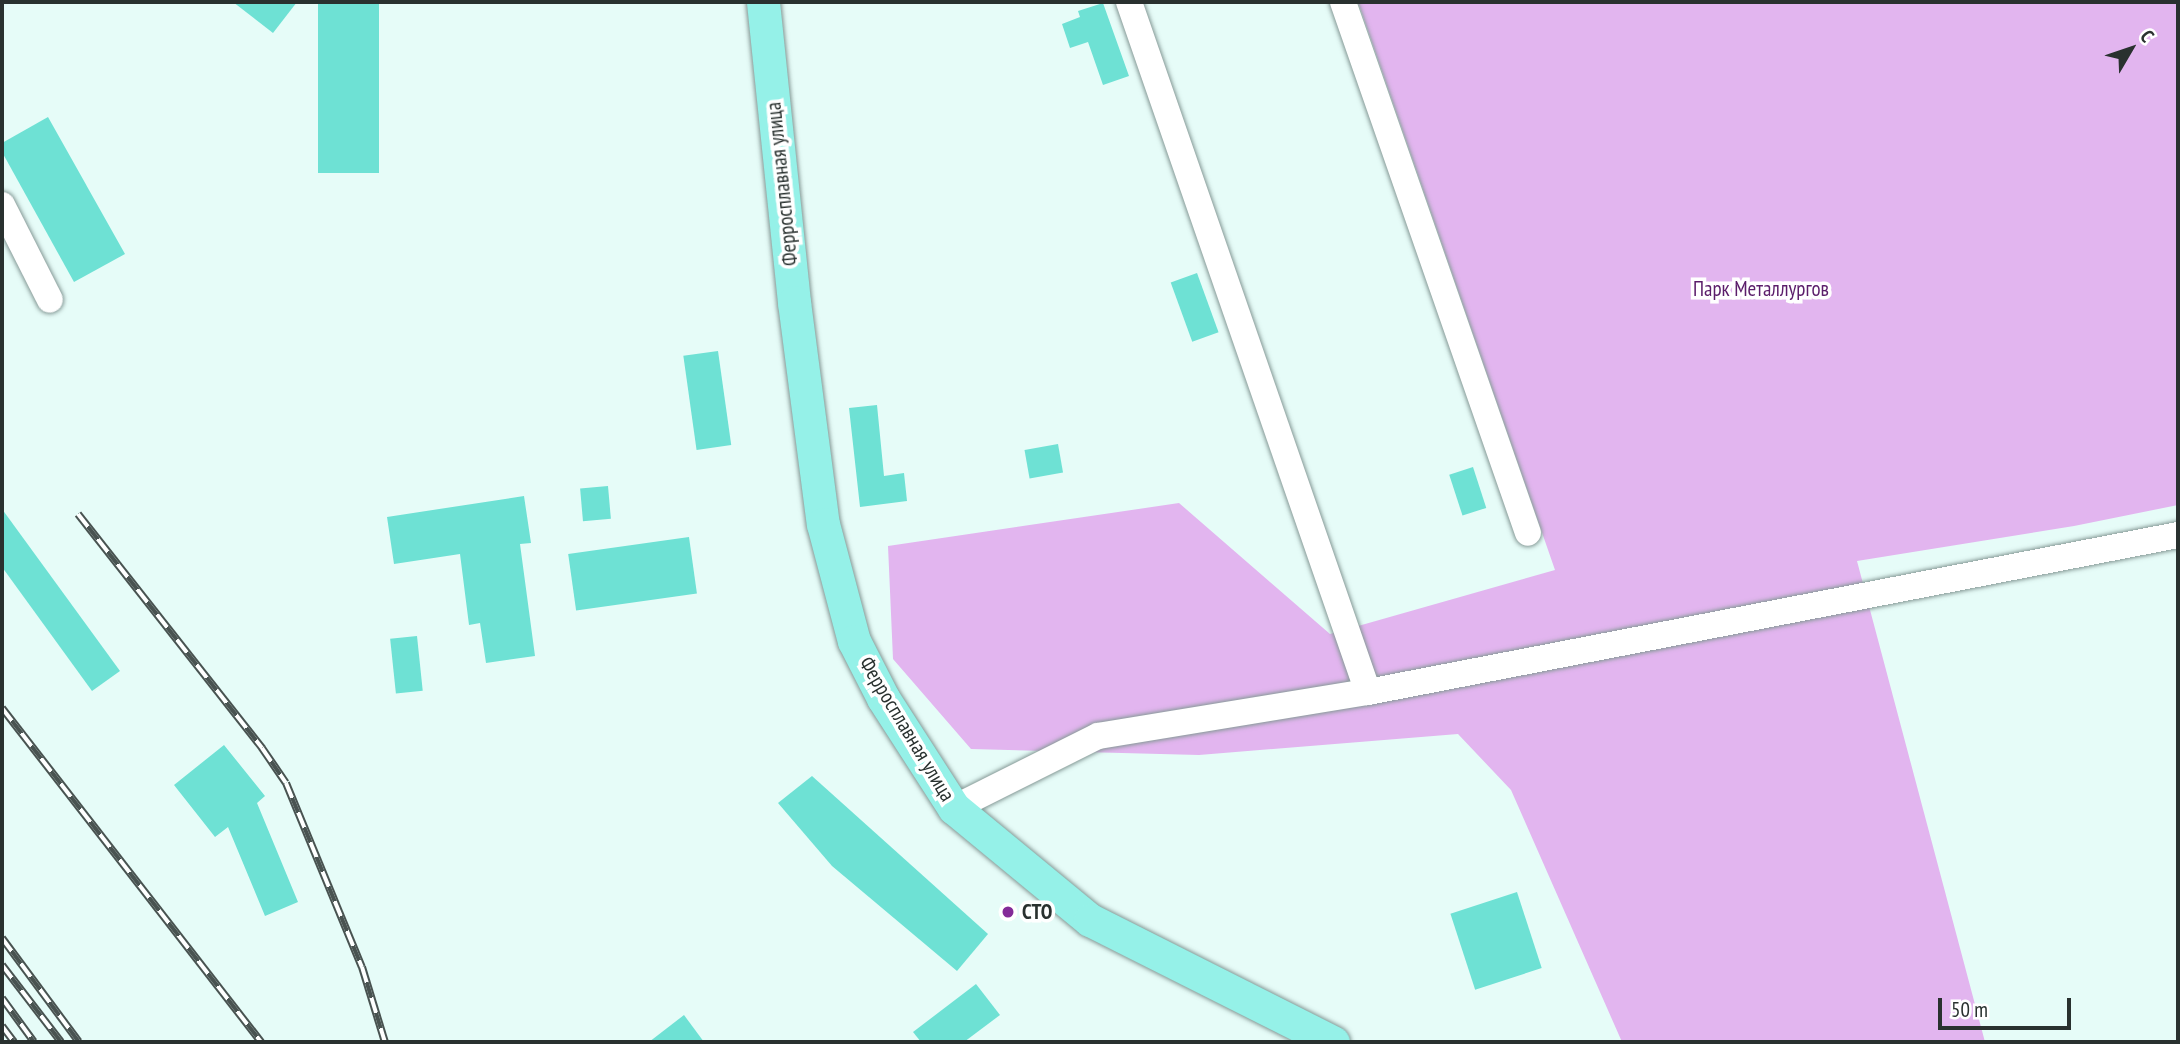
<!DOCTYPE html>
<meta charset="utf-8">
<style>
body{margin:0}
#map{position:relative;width:2180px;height:1044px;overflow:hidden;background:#e6fcf8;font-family:"PT Sans Narrow",sans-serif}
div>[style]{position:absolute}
.green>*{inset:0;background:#e2b5ef}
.building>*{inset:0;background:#6ee1d4;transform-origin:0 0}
.roads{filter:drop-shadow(0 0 2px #869a97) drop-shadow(0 0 2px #869a97)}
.minor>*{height:26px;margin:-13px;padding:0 13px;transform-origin:13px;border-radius:13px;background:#fff}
.major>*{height:33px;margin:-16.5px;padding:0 16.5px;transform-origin:16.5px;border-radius:16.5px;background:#95f1e8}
.rail>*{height:8px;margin-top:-4px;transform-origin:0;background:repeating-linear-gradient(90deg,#fff 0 16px,#495351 0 32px);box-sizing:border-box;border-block:2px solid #495351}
.dots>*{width:19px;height:19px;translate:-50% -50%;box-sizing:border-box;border:4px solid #fff;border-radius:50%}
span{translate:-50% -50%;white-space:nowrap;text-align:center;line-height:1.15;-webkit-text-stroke:7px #fff;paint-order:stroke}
.street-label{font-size:21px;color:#29312f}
.park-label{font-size:21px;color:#5b1d6a}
.poi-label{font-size:21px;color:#29312f;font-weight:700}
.left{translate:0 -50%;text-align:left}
.frame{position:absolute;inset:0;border:4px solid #29312f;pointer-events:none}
.north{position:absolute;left:2096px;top:14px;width:70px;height:70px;-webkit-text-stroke:5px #fff;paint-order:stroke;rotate:51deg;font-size:19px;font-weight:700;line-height:28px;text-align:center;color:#29312f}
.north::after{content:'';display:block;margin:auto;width:24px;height:32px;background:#29312f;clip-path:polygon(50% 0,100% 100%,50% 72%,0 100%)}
.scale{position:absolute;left:1938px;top:998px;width:133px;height:32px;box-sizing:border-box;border:4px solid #29312f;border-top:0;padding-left:9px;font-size:21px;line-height:24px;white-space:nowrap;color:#29312f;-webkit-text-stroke:5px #fff;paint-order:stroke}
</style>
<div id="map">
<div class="green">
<i style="clip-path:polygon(1358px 2px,2178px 2px,2178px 505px,2074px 526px,1857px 561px,1985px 1042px,1622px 1042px,1511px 790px,1458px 734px,1199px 755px,971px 749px,893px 659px,888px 546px,1179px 503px,1330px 634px,1555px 570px)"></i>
</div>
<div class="building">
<i style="clip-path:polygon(233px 2px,297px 2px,273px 33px)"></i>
<i style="left:318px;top:2px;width:61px;height:171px"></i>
<i style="clip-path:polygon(1103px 3px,1129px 76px,1103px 85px,1088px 42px,1070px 48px,1062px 24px,1080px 17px,1078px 11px)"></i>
<i style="clip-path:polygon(48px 117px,125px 254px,74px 282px,2px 152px,2px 143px)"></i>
<i style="left:1197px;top:273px;width:63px;height:28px;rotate:70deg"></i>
<i style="left:718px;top:351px;width:95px;height:35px;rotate:82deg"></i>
<i style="clip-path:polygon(877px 405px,884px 476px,904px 473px,907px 501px,860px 507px,849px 408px)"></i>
<i style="left:1058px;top:444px;width:29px;height:34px;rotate:80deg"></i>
<i style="left:1473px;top:467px;width:43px;height:25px;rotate:72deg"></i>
<i style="left:608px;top:486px;width:33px;height:28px;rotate:85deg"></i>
<i style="clip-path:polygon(524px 496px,531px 543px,520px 544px,535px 656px,486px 663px,480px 623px,469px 625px,460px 554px,394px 564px,387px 517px)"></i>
<i style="clip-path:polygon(2px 509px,120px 671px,92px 691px,2px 567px)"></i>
<i style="left:689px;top:537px;width:57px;height:122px;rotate:82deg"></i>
<i style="left:417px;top:636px;width:55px;height:27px;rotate:84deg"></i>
<i style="clip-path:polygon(224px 745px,265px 796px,257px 803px,298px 902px,265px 916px,228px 827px,215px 837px,174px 785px)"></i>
<i style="clip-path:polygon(812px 776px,988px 934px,957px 971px,832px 866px,778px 803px)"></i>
<i style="left:1517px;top:892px;width:80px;height:70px;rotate:72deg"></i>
<i style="clip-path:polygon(976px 984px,1000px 1015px,964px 1042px,921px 1042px,913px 1032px)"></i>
<i style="clip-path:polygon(684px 1015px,704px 1042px,649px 1042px)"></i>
</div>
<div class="roads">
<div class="minor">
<i style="left:1129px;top:2px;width:730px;rotate:70.9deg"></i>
<i style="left:1343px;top:2px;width:562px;rotate:70.79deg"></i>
<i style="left:2px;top:205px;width:106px;rotate:63.2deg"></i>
<i style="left:954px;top:808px;width:161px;rotate:-26.6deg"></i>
<i style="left:1098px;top:736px;width:274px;rotate:-9.3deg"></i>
<i style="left:1368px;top:692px;width:825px;rotate:-10.97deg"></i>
</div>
<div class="major">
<i style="left:763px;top:2px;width:302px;rotate:84.1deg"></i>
<i style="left:794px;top:302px;width:224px;rotate:82.6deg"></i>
<i style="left:823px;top:524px;width:121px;rotate:75.2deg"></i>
<i style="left:854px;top:641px;width:64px;rotate:63deg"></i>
<i style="left:883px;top:698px;width:131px;rotate:57.2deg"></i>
<i style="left:954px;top:808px;width:176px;rotate:39.5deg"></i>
<i style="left:1090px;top:920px;width:272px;rotate:26.7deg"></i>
</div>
</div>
<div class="rail">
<i style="left:78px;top:514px;width:298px;rotate:51.8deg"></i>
<i style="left:262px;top:748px;width:42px;rotate:55.6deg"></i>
<i style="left:286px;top:783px;width:199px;rotate:67.6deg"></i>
<i style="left:362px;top:967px;width:78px;rotate:73deg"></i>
<i style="left:2px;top:708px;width:423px;rotate:52.2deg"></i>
<i style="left:2px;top:938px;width:129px;rotate:53.5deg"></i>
<i style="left:2px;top:965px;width:97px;rotate:52.5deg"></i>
<i style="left:2px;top:998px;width:54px;rotate:54deg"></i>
<i style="left:2px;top:1026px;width:20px;rotate:53deg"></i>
</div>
<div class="dots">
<i style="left:1008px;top:912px;background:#832b98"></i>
</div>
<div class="street-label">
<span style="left:782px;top:184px;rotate:-96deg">Ферросплавная улица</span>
<span style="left:907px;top:729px;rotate:59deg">Ферросплавная улица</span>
</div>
<div class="park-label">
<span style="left:1761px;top:289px">Парк Металлургов</span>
</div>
<div class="poi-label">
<span class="left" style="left:1022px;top:912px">СТО</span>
</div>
<div class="frame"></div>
<div class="north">С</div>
<div class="scale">50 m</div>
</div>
